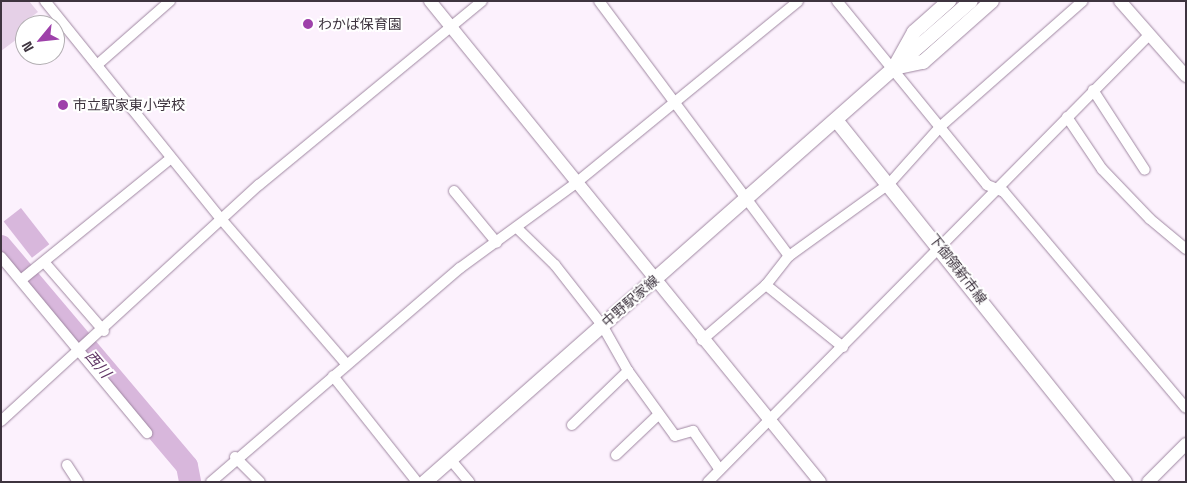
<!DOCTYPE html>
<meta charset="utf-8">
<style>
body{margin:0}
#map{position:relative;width:1187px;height:483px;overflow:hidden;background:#fcf1fd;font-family:"Space Grotesk","Noto Sans JP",sans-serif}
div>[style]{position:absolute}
.green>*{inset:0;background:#e5d0e7}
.water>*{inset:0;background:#d8b7dc;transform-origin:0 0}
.river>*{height:22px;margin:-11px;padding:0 11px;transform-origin:11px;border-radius:11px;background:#d8b7dc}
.roads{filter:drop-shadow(0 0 1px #9f87a1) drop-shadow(0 0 1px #9f87a1)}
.minor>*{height:10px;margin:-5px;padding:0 5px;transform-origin:5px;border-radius:5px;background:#fff}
.tertiary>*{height:12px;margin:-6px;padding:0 6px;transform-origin:6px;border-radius:6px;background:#fff}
.secondary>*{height:14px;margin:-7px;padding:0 7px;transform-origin:7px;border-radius:7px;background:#fff}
.dots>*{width:14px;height:14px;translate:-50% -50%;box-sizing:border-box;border:2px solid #fff;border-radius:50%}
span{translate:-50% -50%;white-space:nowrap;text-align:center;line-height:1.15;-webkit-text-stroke:4px #fff;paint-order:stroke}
.poi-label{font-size:14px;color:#3e343f}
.left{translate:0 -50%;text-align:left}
.street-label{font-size:14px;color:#3e343f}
.water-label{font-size:15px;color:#603565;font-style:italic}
.frame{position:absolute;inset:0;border:2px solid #3e343f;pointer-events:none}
.north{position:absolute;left:15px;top:15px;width:50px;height:50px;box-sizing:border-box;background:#fff;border:1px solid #b2aeb2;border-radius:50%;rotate:242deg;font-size:14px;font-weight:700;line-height:20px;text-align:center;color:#3e343f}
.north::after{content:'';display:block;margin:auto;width:18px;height:22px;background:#9e41aa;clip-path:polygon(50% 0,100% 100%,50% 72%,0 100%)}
</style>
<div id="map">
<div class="green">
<i style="clip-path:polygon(1px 1px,29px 1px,38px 12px,27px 20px,31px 25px,25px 25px,25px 33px,1px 51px)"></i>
</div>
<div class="water">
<i style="left:21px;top:208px;width:46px;height:22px;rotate:52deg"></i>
</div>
<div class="river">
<i style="left:1px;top:246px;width:288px;rotate:49.8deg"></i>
<i style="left:187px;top:466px;width:16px;rotate:79deg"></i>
</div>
<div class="roads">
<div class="minor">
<i style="left:45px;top:1px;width:282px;rotate:51.1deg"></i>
<i style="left:222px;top:220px;width:191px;rotate:49.2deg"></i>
<i style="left:599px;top:1px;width:318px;rotate:53.3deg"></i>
<i style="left:837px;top:1px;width:237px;rotate:50.8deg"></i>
<i style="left:987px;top:185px;width:18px;rotate:22deg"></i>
<i style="left:1004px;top:192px;width:282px;rotate:49.9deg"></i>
<i style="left:97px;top:65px;width:97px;rotate:-41.2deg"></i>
<i style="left:1093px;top:90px;width:95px;rotate:57deg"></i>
<i style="left:1067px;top:117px;width:63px;rotate:56.1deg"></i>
<i style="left:1102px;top:169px;width:69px;rotate:46.2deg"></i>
<i style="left:1150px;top:219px;width:47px;rotate:39.8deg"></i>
<i style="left:454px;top:191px;width:67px;rotate:50.4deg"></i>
<i style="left:518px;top:229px;width:52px;rotate:44.2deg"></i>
<i style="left:555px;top:265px;width:76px;rotate:51.9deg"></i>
<i style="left:602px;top:325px;width:53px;rotate:60.5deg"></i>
<i style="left:628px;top:371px;width:80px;rotate:54.1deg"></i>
<i style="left:675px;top:436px;width:19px;rotate:-16deg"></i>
<i style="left:693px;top:431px;width:47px;rotate:55.3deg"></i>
<i style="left:1px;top:257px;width:229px;rotate:50.3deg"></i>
<i style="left:45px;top:263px;width:90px;rotate:49.1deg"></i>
<i style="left:21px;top:280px;width:193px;rotate:-39.1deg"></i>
<i style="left:702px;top:340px;width:84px;rotate:-40.7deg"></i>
<i style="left:843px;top:347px;width:99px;rotate:-141.2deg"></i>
<i style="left:766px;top:285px;width:37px;rotate:-52deg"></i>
<i style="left:789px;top:256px;width:123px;rotate:-35.8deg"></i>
<i style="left:889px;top:184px;width:78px;rotate:-48.1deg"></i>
<i style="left:941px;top:126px;width:189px;rotate:-41.4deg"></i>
<i style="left:333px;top:376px;width:135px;rotate:51.6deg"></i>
<i style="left:1px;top:421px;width:350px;rotate:-42.5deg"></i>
<i style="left:259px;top:185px;width:289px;rotate:-39.5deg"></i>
<i style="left:572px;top:425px;width:78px;rotate:-44deg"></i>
<i style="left:616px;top:455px;width:59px;rotate:-43.6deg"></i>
<i style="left:235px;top:457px;width:35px;rotate:45deg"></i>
<i style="left:450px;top:459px;width:30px;rotate:50deg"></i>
<i style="left:67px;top:465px;width:20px;rotate:57deg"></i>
<i style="left:211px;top:482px;width:328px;rotate:-40.7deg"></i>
<i style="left:460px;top:268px;width:144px;rotate:-36.2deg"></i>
<i style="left:576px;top:183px;width:287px;rotate:-39.3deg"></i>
<i style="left:708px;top:482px;width:628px;rotate:-45.39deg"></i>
</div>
<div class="tertiary">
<i style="left:430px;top:1px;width:619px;rotate:50.96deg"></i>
<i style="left:1120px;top:1px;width:100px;rotate:48.7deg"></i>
<i style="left:1148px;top:482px;width:54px;rotate:-45deg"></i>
</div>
<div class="secondary">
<i style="left:902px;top:61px;width:91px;rotate:-41deg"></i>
<i style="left:894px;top:68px;width:30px;rotate:-12deg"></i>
<i style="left:923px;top:62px;width:92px;rotate:-41.5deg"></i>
<i style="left:836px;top:120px;width:463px;rotate:51.4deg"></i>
<i style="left:425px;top:482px;width:626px;rotate:-41.44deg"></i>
<i style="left:894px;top:68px;width:41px;rotate:-60.9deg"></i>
<i style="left:914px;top:32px;width:47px;rotate:-41.5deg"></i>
</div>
</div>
<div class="dots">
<i style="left:308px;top:24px;background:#9e41aa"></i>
<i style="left:63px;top:105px;background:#9e41aa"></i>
</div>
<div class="poi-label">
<span class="left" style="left:318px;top:24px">わかば保育園</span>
<span class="left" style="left:73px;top:105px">市立駅家東小学校</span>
</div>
<div class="street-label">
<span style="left:958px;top:269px;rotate:52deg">下御領新市線</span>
<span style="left:630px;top:301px;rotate:-41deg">中野駅家線</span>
</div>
<div class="water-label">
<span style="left:98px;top:364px;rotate:50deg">西川</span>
</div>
<div class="frame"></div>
<div class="north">N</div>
</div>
